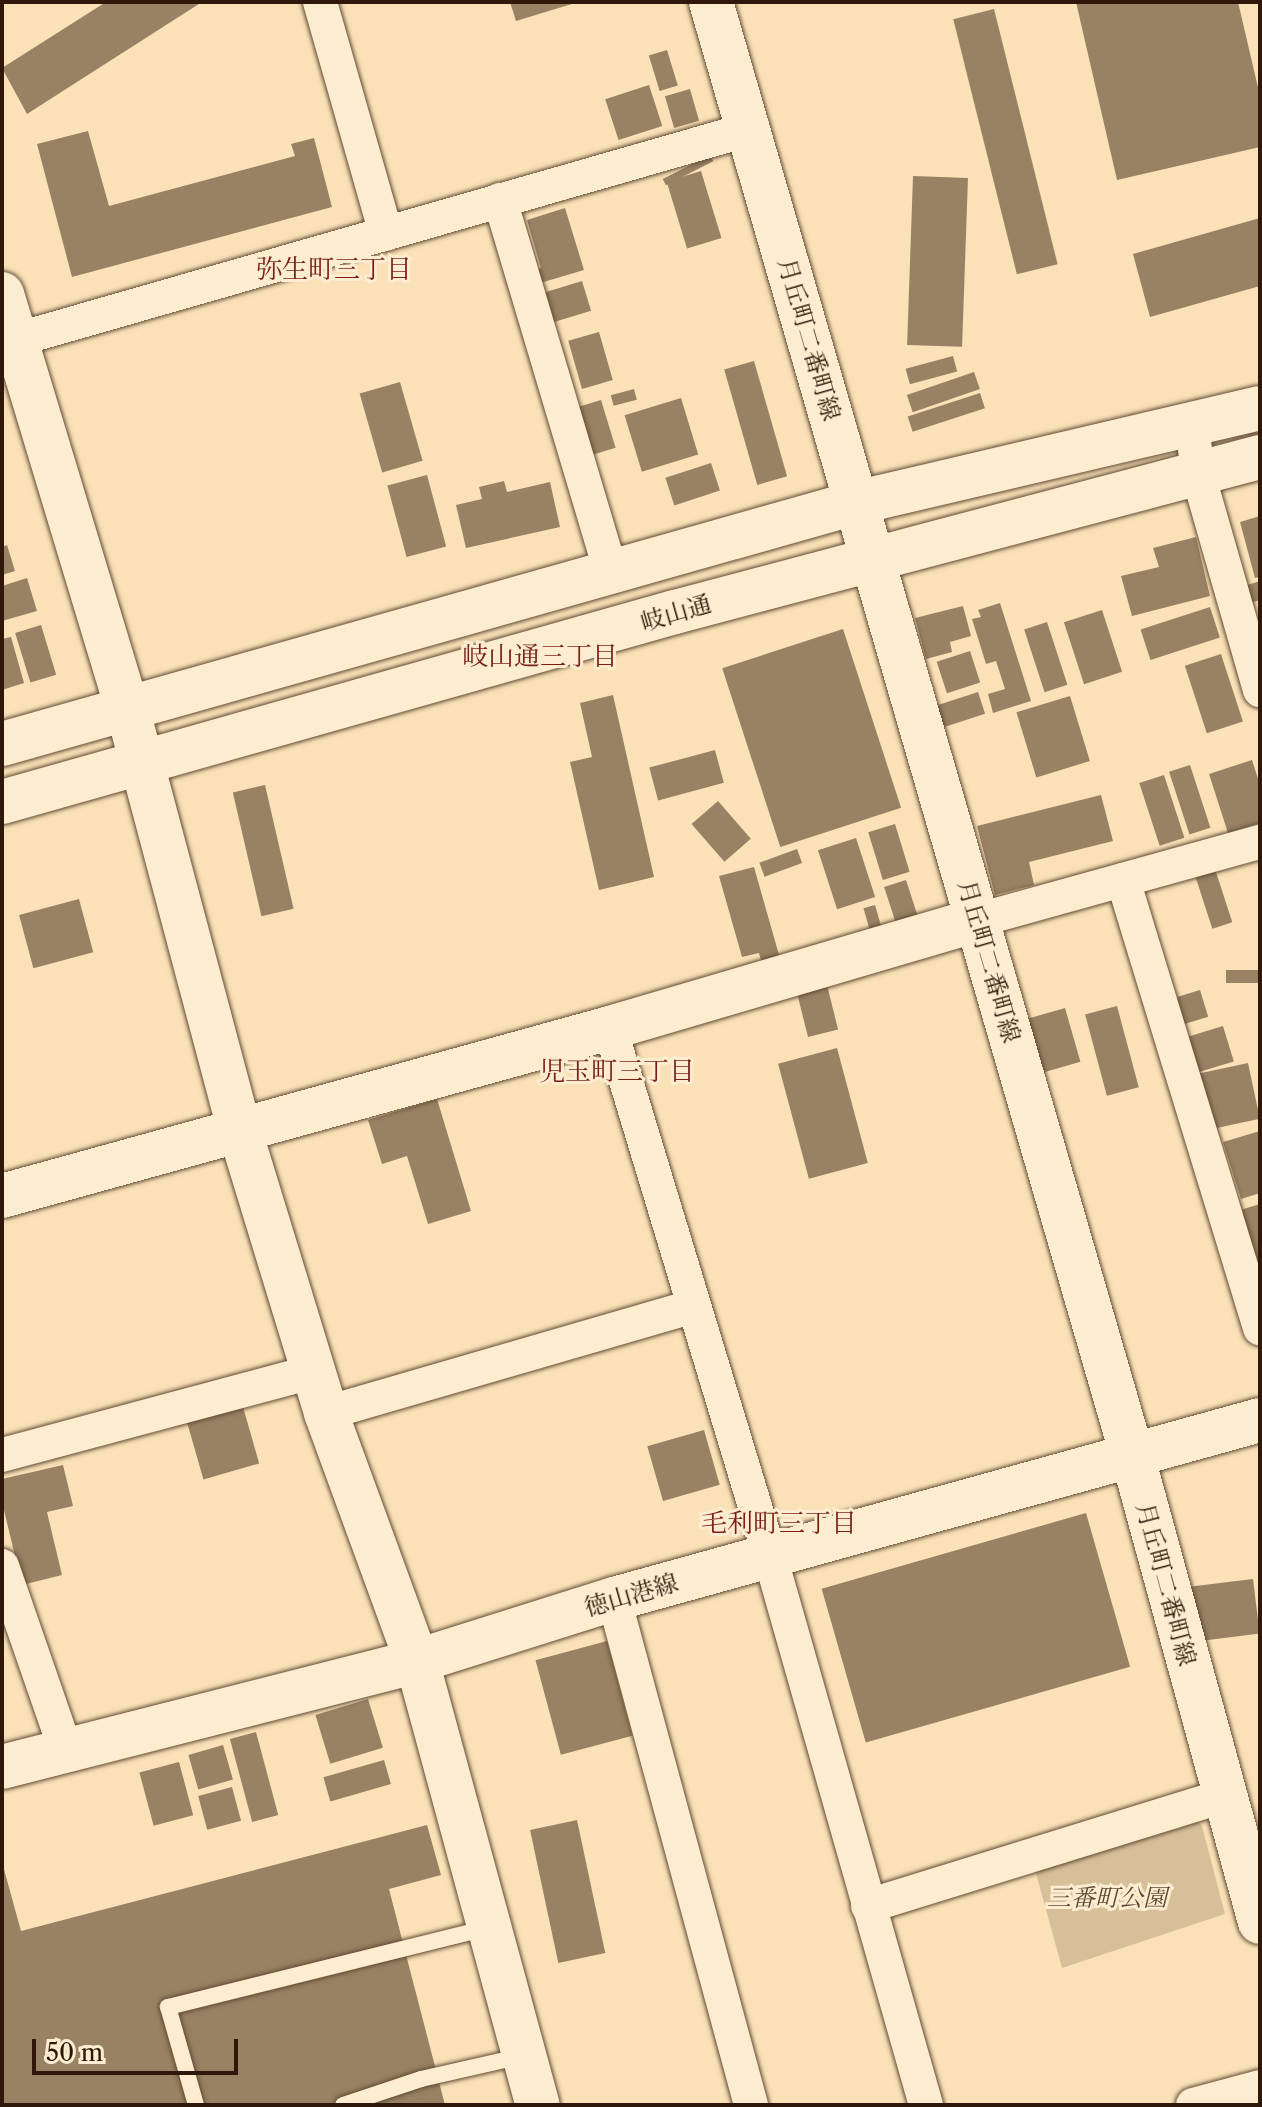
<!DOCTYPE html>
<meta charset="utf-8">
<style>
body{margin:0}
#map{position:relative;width:1262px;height:2107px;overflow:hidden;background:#fae1b7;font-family:"Libre Caslon Text","Noto Serif JP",serif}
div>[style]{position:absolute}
.green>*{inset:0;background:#d7bf99}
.building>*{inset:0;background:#998163;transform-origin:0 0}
.roads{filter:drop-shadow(0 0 2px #624a34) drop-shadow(0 0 2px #624a34)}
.lane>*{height:16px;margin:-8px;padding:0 8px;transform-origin:8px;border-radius:8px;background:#fcecd0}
.street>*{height:34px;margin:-17px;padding:0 17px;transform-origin:17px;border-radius:17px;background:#fcecd0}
.secondary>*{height:44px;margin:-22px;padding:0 22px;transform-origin:22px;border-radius:22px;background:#fcecd0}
span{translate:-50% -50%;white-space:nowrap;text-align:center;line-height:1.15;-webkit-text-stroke:6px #fcecd0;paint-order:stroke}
.street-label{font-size:24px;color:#2f1809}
.park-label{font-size:24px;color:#614a34;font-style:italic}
.neighbourhood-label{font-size:26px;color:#7a1f14}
.frame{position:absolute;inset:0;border:4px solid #2f1809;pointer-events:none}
.scale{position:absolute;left:32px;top:2039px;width:206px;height:36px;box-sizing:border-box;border:4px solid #2f1809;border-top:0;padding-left:10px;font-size:24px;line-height:28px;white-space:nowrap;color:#2f1809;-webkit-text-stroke:6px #fcecd0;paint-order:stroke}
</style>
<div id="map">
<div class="green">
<i style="clip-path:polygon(1195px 1819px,1202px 1826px,1225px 1914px,1062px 1968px,1034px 1866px)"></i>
</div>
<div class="building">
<i style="clip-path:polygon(106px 2px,202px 2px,27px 114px,2px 68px)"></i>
<i style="clip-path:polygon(510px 2px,575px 2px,575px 3px,516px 21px)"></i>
<i style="clip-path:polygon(1076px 2px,1238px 2px,1260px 96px,1260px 147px,1117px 180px)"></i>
<i style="left:994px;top:9px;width:263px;height:42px;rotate:76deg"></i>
<i style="left:667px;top:50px;width:37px;height:19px;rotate:73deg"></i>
<i style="left:649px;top:85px;width:43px;height:46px;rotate:72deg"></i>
<i style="left:690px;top:89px;width:33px;height:26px;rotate:74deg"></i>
<i style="clip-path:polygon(88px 131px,109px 206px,295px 156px,291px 144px,314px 138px,332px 207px,72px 277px,37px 144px)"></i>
<i style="left:710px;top:155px;width:7px;height:53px;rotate:63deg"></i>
<i style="left:701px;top:171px;width:70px;height:36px;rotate:73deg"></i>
<i style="left:913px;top:176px;width:55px;height:169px;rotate:2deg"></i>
<i style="clip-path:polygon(565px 208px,584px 270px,530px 286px,526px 272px,541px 268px,527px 220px)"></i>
<i style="clip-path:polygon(1260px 218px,1260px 286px,1150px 317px,1133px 254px)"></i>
<i style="left:582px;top:281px;width:31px;height:42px;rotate:73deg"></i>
<i style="left:599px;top:332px;width:50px;height:32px;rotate:74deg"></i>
<i style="left:953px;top:356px;width:16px;height:49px;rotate:75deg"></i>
<i style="left:754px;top:361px;width:120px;height:31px;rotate:74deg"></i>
<i style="left:974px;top:372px;width:18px;height:71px;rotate:71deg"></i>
<i style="left:400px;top:382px;width:82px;height:42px;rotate:74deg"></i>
<i style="left:634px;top:389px;width:11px;height:24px;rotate:75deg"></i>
<i style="left:980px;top:393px;width:16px;height:76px;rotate:72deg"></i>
<i style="left:681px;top:398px;width:59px;height:59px;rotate:73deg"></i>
<i style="left:601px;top:400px;width:50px;height:25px;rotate:73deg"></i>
<i style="left:711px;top:463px;width:29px;height:48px;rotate:72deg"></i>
<i style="left:427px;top:475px;width:74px;height:41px;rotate:75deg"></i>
<i style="clip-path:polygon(504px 481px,507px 492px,550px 482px,560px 527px,466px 548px,456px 505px,482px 499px,479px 487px)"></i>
<i style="clip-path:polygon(1260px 516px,1260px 577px,1255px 578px,1240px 522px)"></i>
<i style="clip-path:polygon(1196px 537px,1210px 596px,1132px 616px,1121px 576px,1159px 567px,1153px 548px)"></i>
<i style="clip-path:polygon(7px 545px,15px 571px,2px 575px,2px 547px)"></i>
<i style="clip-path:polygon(27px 578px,37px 611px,2px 621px,2px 586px)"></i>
<i style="clip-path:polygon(1260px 581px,1260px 600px,1247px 604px,1241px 587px)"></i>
<i style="clip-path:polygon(1000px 603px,1031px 701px,993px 713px,988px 694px,1005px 689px,996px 661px,986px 664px,972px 619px,981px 617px,978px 610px)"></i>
<i style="clip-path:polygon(963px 606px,971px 636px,950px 642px,952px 652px,926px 659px,915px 618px)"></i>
<i style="left:1210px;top:607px;width:32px;height:73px;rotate:72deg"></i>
<i style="left:1102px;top:610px;width:65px;height:40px;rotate:72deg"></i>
<i style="left:1047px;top:622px;width:66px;height:24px;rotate:72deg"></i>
<i style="left:41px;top:625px;width:52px;height:27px;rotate:73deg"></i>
<i style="left:843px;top:629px;width:188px;height:127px;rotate:72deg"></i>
<i style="clip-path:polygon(11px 637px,24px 683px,2px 690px,2px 639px)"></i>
<i style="left:970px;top:651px;width:33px;height:35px;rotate:72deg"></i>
<i style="left:1221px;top:654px;width:71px;height:38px;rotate:72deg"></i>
<i style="left:978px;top:692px;width:23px;height:46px;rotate:72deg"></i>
<i style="clip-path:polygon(613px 695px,654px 877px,599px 890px,570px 762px,592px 757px,580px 703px)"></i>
<i style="left:1070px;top:696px;width:68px;height:56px;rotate:73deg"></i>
<i style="left:715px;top:750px;width:34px;height:68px;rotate:75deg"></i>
<i style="clip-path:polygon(1252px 760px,1260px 785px,1260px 823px,1228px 833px,1209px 774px)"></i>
<i style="left:1190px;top:765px;width:66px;height:22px;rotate:72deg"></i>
<i style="left:1164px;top:775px;width:66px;height:26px;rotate:72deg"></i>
<i style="left:265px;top:785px;width:127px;height:33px;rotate:77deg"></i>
<i style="clip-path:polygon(1101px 795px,1113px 841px,1029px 862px,1034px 885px,995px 895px,977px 826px)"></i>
<i style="left:718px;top:801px;width:50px;height:35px;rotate:49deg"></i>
<i style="left:895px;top:824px;width:50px;height:28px;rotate:73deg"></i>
<i style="left:856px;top:838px;width:62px;height:40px;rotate:72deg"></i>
<i style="left:797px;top:849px;width:15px;height:40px;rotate:70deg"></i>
<i style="clip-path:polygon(754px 867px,781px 962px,763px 967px,759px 953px,742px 957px,719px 876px)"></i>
<i style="left:1215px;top:869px;width:56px;height:21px;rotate:72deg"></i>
<i style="left:906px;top:880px;width:42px;height:23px;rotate:72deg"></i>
<i style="left:79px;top:899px;width:55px;height:62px;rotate:75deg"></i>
<i style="left:875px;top:905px;width:25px;height:12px;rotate:74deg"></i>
<i style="left:1260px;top:970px;width:13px;height:34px;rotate:90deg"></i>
<i style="left:825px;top:977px;width:54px;height:31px;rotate:76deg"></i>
<i style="left:1200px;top:990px;width:28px;height:34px;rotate:73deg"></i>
<i style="left:1117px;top:1006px;width:84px;height:33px;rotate:75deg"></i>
<i style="left:1065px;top:1008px;width:56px;height:46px;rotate:74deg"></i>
<i style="left:1223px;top:1026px;width:37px;height:47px;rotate:73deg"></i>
<i style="left:837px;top:1048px;width:119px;height:61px;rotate:75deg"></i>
<i style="left:1248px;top:1063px;width:57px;height:50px;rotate:78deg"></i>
<i style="clip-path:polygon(437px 1099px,471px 1211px,428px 1224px,407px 1156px,382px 1164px,368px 1120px)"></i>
<i style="clip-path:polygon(1260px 1131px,1260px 1193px,1241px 1199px,1223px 1142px)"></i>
<i style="clip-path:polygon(1260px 1204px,1260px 1268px,1246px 1272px,1227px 1214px)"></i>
<i style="left:241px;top:1400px;width:66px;height:58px;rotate:74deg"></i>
<i style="left:704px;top:1430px;width:57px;height:59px;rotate:74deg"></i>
<i style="clip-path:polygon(63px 1465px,73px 1506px,47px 1512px,62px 1575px,22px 1585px,2px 1502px,2px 1479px)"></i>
<i style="left:1086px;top:1513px;width:160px;height:275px;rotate:74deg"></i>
<i style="left:1253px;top:1579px;width:55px;height:62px;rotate:83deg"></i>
<i style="left:607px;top:1641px;width:98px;height:74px;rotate:75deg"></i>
<i style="left:368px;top:1699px;width:51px;height:55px;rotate:73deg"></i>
<i style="left:256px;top:1732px;width:86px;height:27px;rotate:75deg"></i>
<i style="left:223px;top:1745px;width:36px;height:36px;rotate:74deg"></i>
<i style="left:384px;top:1760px;width:25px;height:63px;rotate:74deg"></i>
<i style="left:179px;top:1762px;width:55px;height:41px;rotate:75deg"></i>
<i style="left:232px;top:1787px;width:35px;height:35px;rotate:75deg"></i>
<i style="left:577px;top:1820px;width:136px;height:48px;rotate:78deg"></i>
<i style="clip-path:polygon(427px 1825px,441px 1875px,389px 1889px,445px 2105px,2px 2105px,2px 1862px,21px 1931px)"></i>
</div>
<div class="roads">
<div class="lane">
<i style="left:196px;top:2105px;width:102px;rotate:-105.9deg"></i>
<i style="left:168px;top:2007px;width:330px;rotate:-13.9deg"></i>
<i style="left:343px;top:2105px;width:82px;rotate:-18.4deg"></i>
<i style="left:421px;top:2079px;width:104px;rotate:-12.8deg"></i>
</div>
<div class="street">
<i style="left:320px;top:2px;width:241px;rotate:74.1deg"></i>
<i style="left:500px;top:200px;width:386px;rotate:73.4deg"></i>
<i style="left:15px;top:340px;width:765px;rotate:-16.02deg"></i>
<i style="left:1192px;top:424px;width:50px;rotate:83.2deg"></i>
<i style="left:1198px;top:474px;width:225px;rotate:74deg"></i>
<i style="left:1123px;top:880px;width:469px;rotate:73deg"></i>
<i style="left:978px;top:920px;width:293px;rotate:-15.5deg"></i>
<i style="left:610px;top:1028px;width:552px;rotate:73.14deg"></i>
<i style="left:770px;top:1556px;width:571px;rotate:74.14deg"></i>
<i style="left:326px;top:1413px;width:381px;rotate:-16.2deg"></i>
<i style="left:2px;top:1455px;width:324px;rotate:-15deg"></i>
<i style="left:2px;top:1566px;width:196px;rotate:70.9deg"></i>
<i style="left:614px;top:1599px;width:524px;rotate:74.85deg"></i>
<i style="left:868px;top:1906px;width:372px;rotate:-17.2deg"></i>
<i style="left:1193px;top:2105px;width:69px;rotate:-15deg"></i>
</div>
<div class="secondary">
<i style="left:711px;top:2px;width:1516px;rotate:73.84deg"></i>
<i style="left:1133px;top:1458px;width:481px;rotate:74.7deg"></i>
<i style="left:2px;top:294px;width:436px;rotate:73.2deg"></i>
<i style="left:128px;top:711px;width:432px;rotate:75.1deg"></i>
<i style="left:239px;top:1128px;width:298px;rotate:73deg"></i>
<i style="left:326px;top:1413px;width:264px;rotate:69.9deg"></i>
<i style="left:417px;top:1661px;width:460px;rotate:74.8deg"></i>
<i style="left:2px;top:744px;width:886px;rotate:-15.78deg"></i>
<i style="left:855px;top:503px;width:416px;rotate:-13.2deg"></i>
<i style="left:2px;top:802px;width:699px;rotate:-15.77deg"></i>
<i style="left:675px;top:612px;width:605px;rotate:-14.84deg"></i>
<i style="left:2px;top:1196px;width:631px;rotate:-15.45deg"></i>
<i style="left:610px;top:1028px;width:384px;rotate:-16.4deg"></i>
<i style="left:2px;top:1767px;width:428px;rotate:-14.3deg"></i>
<i style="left:417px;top:1661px;width:207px;rotate:-17.5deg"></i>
<i style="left:614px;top:1599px;width:670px;rotate:-15.49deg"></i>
</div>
</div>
<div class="street-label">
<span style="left:809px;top:339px;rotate:74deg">月丘町二番町線</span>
<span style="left:676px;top:613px;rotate:-16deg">岐山通</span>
<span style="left:989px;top:961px;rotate:74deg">月丘町二番町線</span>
<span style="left:1166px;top:1584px;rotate:75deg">月丘町二番町線</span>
<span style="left:631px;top:1595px;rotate:-16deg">徳山港線</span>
</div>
<div class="park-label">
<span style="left:1107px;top:1898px">三番町公園</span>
</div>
<div class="neighbourhood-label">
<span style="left:334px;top:270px">弥生町三丁目</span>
<span style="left:540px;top:657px">岐山通三丁目</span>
<span style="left:617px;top:1072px">児玉町三丁目</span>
<span style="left:779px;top:1524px">毛利町三丁目</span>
</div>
<div class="frame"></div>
<div class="scale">50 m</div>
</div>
